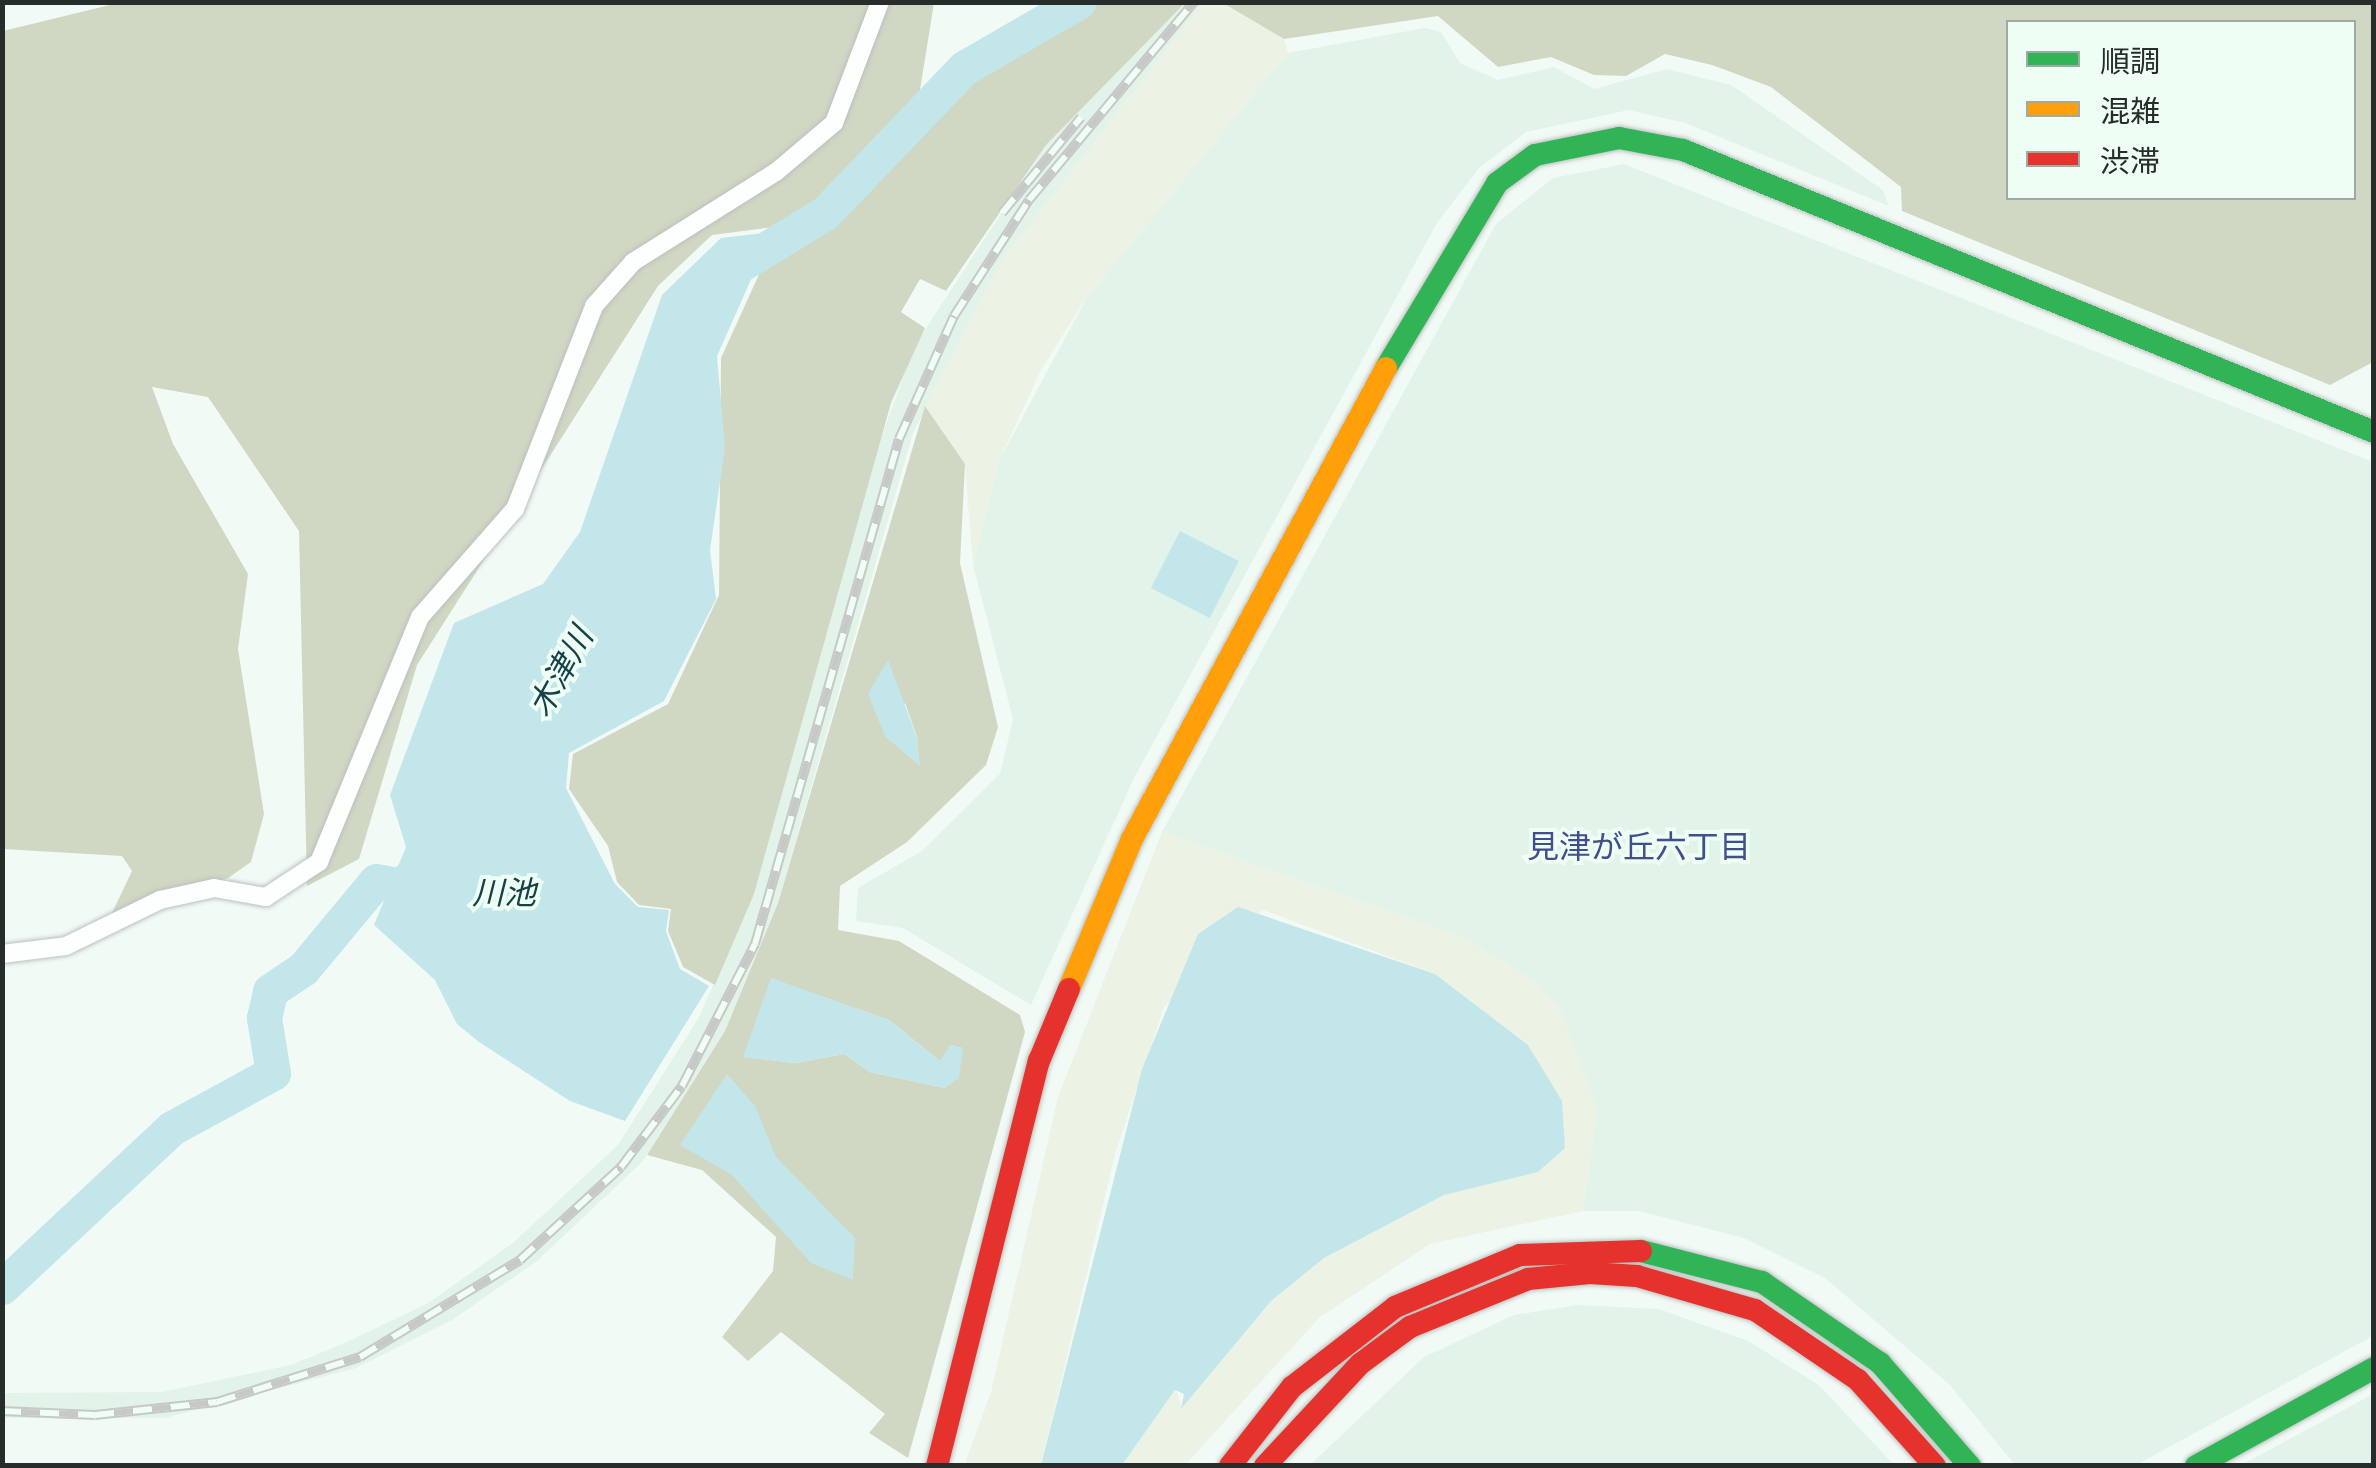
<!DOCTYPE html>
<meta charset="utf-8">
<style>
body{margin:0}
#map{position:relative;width:2376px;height:1468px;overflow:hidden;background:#f2faf6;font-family:"Fira Sans Condensed","Noto Sans JP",sans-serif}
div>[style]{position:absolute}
.built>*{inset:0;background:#e2f3ea}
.green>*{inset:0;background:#ecf3e4}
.forest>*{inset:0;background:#d0d8c3}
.water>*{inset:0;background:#c2e6e9;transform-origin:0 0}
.river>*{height:35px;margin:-17.5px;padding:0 17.5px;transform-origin:17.5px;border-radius:17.5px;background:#c2e6e9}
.roads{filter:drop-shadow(0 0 2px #bbc1be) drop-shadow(0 0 2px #bbc1be)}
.street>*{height:18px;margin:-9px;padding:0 9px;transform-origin:9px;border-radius:9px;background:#fdfefe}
.fast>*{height:22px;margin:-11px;padding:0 11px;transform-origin:11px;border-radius:11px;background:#30b455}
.slow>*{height:22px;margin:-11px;padding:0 11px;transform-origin:11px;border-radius:11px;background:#ff9f0a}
.jam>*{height:22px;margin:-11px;padding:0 11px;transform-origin:11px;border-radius:11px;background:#e5322d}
.rail>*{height:10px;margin-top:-5px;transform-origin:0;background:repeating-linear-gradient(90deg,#eefef5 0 19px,#c7c9c7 0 38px);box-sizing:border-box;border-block:2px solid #c7c9c7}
span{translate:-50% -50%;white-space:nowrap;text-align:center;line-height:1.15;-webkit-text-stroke:8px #eefef5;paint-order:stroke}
.water-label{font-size:32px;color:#164147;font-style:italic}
.neighbourhood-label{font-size:32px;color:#414f8b}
.frame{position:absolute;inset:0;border:5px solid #272d2a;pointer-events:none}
.legend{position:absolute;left:2006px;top:20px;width:350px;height:180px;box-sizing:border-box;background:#eefef5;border:2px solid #9eaaa4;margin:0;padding:12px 18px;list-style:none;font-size:30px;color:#272d2a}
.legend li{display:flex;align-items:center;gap:20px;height:50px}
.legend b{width:50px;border:2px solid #9eaaa4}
</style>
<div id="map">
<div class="built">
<i style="clip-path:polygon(1185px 3px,1203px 3px,1001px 262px,913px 433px,778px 903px,725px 1031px,642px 1162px,537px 1261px,452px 1320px,356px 1368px,165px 1418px,3px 1418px,2px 1393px,162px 1392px,291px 1365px,347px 1342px,428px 1303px,513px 1243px,618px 1145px,698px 1019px,754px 894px,873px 460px,915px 345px,1046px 145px)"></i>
<i style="clip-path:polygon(1425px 28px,1441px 32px,1460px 63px,1498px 80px,1554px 67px,1594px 89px,1667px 69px,1731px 85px,1883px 190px,1889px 206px,1685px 123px,1629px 110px,1526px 132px,1479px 168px,1437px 223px,1134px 778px,1031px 1005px,903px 928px,856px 921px,858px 888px,922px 851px,1000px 774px,1013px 719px,973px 565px,1000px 459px,1086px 299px,1288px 53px)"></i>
<i style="clip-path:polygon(1624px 164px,2373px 462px,2373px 1336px,2136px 1465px,2015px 1465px,1949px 1384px,1825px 1278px,1744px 1238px,1638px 1211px,1583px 1211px,1597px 1108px,1537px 982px,1460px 936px,1162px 832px,1496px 224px,1553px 178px)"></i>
<i style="clip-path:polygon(1577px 1305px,1659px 1309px,1748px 1341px,1819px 1385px,1894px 1465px,1310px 1465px,1424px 1357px,1514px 1315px)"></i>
<i style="clip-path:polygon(2373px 1394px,2373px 1465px,2241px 1465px,2355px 1404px)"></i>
</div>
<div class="green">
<i style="clip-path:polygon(1203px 3px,1223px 3px,1284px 39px,1288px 53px,1083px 303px,1041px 370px,1000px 459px,973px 565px,965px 464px,925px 406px,1001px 262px)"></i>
<i style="clip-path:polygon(1162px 832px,1460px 936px,1537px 982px,1561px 1011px,1597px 1108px,1583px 1211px,1430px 1244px,1320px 1317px,1185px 1465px,1122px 1465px,1176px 1389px,1182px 1407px,1271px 1301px,1324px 1258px,1444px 1195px,1538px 1172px,1565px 1148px,1562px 1101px,1528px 1045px,1435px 974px,1263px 910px,1164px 1007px,1116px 1151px,1041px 1465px,964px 1466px,991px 1392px,1058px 1097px)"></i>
</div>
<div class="forest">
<i style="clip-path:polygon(122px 2px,934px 3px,919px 96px,1098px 3px,1185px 3px,1046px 145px,946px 291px,920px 279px,901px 312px,925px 328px,891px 403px,754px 894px,715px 985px,683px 967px,668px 931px,671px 909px,639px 905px,617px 882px,608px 846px,569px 789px,573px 754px,668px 704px,719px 595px,721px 358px,761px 270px,797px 248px,781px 226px,712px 235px,658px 286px,417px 665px,359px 859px,307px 886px,299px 531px,208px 397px,152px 387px,173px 444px,248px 574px,238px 649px,264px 814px,251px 862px,228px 878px,112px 913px,132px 871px,122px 856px,3px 849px,3px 31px)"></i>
<i style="clip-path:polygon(evenodd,1223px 3px,2373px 3px,2373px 362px,2330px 385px,1902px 211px,1901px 187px,1771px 87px,1712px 65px,1665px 54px,1626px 76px,1594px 75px,1551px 57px,1498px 67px,1438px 16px,1284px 39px,1223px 3px,2008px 22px,2354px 22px,2354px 198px,2008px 198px,2008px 22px)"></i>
<i style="clip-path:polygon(evenodd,925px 406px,965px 464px,960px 563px,998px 727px,986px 765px,907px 842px,840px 886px,838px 930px,899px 941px,1020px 1015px,1025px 1032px,908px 1458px,869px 1433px,885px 1414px,781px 1332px,748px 1361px,722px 1337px,773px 1271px,776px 1237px,702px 1170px,647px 1155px,725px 1031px,778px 903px,925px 406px,905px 703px,917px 737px,919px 764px,885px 736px,905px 703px,925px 406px,772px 979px,889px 1020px,941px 1062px,950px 1045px,962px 1048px,945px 1088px,870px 1072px,844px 1054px,795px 1063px,744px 1057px,772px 979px)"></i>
</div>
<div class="water">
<i style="clip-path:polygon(781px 231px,790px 248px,757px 266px,717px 356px,725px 448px,710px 550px,716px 599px,664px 701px,569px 753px,566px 788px,615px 884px,638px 907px,669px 910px,666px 931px,680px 969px,709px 986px,625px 1121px,570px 1101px,479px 1042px,457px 1024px,435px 980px,374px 925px,406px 847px,390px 795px,454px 623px,543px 584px,580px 532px,662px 295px,721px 238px)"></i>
<i style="left:1180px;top:531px;width:66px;height:64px;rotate:27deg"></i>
<i style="clip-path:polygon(888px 660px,917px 738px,920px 766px,885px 736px,868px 694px)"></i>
<i style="clip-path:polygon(1238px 907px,1435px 974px,1528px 1045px,1562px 1101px,1565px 1148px,1538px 1172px,1444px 1195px,1324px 1258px,1271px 1301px,1181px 1409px,1184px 1394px,1175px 1390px,1122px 1465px,1041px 1465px,1142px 1069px,1198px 934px)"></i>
<i style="clip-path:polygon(771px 978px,889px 1020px,940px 1061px,950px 1045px,963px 1048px,959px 1078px,945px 1088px,870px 1072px,844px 1054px,795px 1063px,743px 1057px)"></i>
<i style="clip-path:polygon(727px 1074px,755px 1106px,776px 1157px,855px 1238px,853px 1280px,811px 1263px,732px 1175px,680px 1145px)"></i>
</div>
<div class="river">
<i style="left:743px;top:263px;width:96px;rotate:-31.4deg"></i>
<i style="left:825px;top:213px;width:201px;rotate:-46.2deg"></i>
<i style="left:964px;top:68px;width:132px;rotate:-30.1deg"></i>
<i style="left:2px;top:1287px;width:233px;rotate:-43.1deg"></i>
<i style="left:172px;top:1128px;width:115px;rotate:-28.6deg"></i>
<i style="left:273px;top:1073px;width:56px;rotate:-99.3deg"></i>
<i style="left:264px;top:1018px;width:28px;rotate:-77deg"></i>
<i style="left:270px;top:991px;width:40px;rotate:-34deg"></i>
<i style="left:303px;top:969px;width:114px;rotate:-50.3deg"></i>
<i style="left:376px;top:881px;width:27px;rotate:10deg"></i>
<i style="left:403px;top:886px;width:32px;rotate:-51deg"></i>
</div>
<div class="roads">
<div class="street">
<i style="left:2px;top:954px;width:64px;rotate:-7.1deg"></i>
<i style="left:66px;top:946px;width:105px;rotate:-26.1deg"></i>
<i style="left:160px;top:900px;width:55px;rotate:-12.5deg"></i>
<i style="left:214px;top:888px;width:53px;rotate:9.8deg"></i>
<i style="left:266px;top:897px;width:64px;rotate:-33.4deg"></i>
<i style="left:319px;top:862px;width:265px;rotate:-67.6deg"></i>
<i style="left:420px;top:617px;width:144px;rotate:-48.7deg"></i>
<i style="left:515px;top:509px;width:218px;rotate:-68.7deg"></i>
<i style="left:594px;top:306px;width:59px;rotate:-48.4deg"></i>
<i style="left:633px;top:262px;width:169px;rotate:-32.2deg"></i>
<i style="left:776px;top:172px;width:76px;rotate:-40.2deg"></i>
<i style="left:834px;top:123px;width:129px;rotate:-69.2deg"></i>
</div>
<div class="fast">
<i style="left:1386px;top:368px;width:216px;rotate:-59deg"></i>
<i style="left:1497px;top:183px;width:47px;rotate:-36.4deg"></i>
<i style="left:1535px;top:155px;width:86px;rotate:-11.4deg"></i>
<i style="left:1619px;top:138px;width:65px;rotate:10.6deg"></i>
<i style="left:1683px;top:150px;width:746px;rotate:22.2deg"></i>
<i style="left:1641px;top:1251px;width:125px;rotate:14.4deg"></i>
<i style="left:1762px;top:1282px;width:143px;rotate:34.5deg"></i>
<i style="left:1880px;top:1363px;width:137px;rotate:48.9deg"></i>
<i style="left:2196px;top:1466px;width:203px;rotate:-28.8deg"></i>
</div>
<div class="slow">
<i style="left:1069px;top:989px;width:163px;rotate:-67.2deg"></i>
<i style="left:1132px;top:839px;width:535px;rotate:-61.66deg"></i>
</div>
<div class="jam">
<i style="left:937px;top:1466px;width:418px;rotate:-75.9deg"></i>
<i style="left:1039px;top:1061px;width:78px;rotate:-67.4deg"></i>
<i style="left:1230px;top:1466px;width:100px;rotate:-51.9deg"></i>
<i style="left:1292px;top:1387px;width:130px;rotate:-37.8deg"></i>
<i style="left:1395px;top:1307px;width:135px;rotate:-22.6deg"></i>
<i style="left:1520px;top:1255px;width:121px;rotate:-1.9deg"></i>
<i style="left:1265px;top:1466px;width:139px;rotate:-47deg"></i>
<i style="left:1360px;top:1364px;width:62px;rotate:-36.5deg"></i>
<i style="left:1410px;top:1327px;width:127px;rotate:-22.1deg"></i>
<i style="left:1528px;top:1279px;width:62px;rotate:-5.5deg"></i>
<i style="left:1590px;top:1273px;width:47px;rotate:3.7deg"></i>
<i style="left:1637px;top:1276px;width:123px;rotate:16.1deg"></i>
<i style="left:1755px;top:1310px;width:125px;rotate:34.2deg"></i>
<i style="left:1858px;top:1380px;width:115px;rotate:48.2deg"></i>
</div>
</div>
<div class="rail">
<i style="left:1002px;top:213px;width:124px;rotate:-50.5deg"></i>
<i style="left:2px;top:1411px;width:93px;rotate:2.5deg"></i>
<i style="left:95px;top:1415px;width:123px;rotate:-6.1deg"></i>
<i style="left:217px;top:1402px;width:150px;rotate:-17.5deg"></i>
<i style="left:360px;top:1357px;width:187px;rotate:-31.2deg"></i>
<i style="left:520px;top:1260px;width:137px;rotate:-42.6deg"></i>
<i style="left:621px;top:1167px;width:101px;rotate:-53deg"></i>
<i style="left:682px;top:1086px;width:160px;rotate:-62.8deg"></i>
<i style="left:755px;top:944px;width:525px;rotate:-74.08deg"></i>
<i style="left:899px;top:439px;width:135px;rotate:-65.9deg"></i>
<i style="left:954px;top:316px;width:138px;rotate:-57.1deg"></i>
<i style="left:1029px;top:200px;width:258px;rotate:-50.2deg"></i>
</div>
<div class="water-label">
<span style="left:561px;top:672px;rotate:-61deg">木津川</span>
<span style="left:504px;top:893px">川池</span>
</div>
<div class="neighbourhood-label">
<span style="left:1639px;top:847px">見津が丘六丁目</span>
</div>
<div class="frame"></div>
<ul class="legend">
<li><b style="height:12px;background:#30b455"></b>順調</li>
<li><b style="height:12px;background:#ff9f0a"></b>混雑</li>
<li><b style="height:12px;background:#e5322d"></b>渋滞</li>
</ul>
</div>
